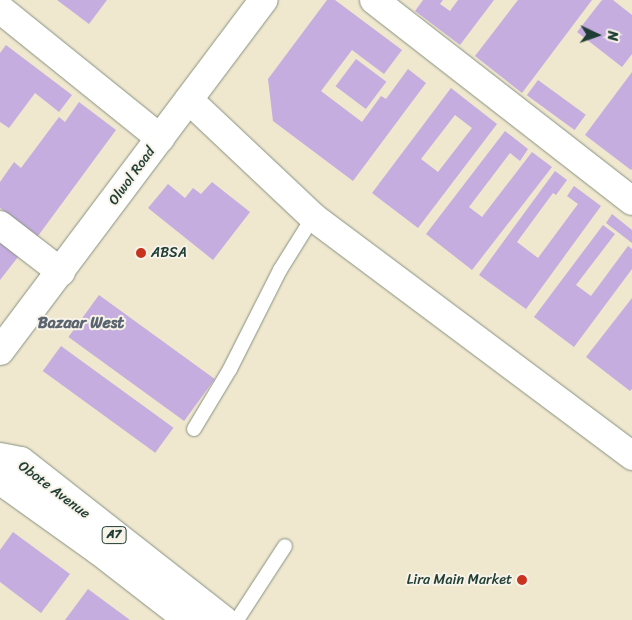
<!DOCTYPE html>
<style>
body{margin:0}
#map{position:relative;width:632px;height:620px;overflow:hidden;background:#efe7ce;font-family:Sriracha,sans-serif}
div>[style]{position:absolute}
.building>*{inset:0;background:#c5addf;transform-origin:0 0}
.roads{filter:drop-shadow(0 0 1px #879281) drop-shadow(0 0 1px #879281)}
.lane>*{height:14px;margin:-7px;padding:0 7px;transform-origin:7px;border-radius:7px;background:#fff}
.street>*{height:28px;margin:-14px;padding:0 14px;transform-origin:14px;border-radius:14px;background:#fff}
.secondary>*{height:28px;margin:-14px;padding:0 14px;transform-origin:14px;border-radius:14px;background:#fff}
.primary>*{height:28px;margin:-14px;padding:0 14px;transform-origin:14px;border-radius:14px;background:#fff}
.dots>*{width:14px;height:14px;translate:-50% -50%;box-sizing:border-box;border:2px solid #f7f3e8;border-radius:50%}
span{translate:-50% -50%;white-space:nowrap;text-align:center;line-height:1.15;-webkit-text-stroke:4px #f7f3e8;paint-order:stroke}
.shield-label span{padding:1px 4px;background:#f7f3e8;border:1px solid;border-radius:4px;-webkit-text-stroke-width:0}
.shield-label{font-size:12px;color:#1f3d34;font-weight:700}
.street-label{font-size:14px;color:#1f3d34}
.poi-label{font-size:14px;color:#1f3d34}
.left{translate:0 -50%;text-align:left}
.right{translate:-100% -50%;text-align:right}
.quarter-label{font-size:16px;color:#596470;font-weight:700}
.north{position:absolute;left:572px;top:10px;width:50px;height:50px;-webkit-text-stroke:4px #f7f3e8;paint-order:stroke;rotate:93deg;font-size:14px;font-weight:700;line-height:20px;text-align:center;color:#1f3d34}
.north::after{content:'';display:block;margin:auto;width:18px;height:22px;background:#1f3d34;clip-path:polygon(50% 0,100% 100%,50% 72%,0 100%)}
</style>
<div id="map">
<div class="building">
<i style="clip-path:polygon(57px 0,107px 0,89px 24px)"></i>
<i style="clip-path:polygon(327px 0,335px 0,402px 50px,384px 74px,352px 50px,321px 91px,362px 122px,381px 96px,386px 99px,408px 69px,426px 83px,353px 181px,273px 121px,268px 79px)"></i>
<i style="clip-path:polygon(423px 0,443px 0,440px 4px,450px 11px,458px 0,494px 0,460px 45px,415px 11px)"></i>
<i style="clip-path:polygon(518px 0,592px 0,522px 93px,475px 56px)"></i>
<i style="clip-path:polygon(602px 0,613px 0,632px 15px,632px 54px,622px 67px,577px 32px)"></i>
<i style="clip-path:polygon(6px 45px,72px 95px,59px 112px,35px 93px,9px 128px,0 122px,0 53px)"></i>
<i style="left:356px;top:59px;width:38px;height:34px;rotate:37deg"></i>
<i style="clip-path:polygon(632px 72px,632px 169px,631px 170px,585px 135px)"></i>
<i style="left:538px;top:80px;width:59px;height:19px;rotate:36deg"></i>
<i style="clip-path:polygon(evenodd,451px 88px,497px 124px,418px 228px,372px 193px,451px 88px,455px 115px,472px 128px,438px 172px,421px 159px,455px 115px)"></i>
<i style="clip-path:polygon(79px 102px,116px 130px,38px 236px,0 208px,0 182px,14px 162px,21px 168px,59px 117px,65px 122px)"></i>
<i style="clip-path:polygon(505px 131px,528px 149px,520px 161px,510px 153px,469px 207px,482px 217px,532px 152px,552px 167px,472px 270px,426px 234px)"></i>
<i style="clip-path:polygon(555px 171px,567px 180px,556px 195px,553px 193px,517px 242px,538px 258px,578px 204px,567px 196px,574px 186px,601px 206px,526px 309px,479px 275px)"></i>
<i style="clip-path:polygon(212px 182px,250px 212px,213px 260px,148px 208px,168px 184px,185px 198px,193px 188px,201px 194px)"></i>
<i style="clip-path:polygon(612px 214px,632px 230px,632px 243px,606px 223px)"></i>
<i style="clip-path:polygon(603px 225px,615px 234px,576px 285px,591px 296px,628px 246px,632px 249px,632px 269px,574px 347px,534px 317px)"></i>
<i style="clip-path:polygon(0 242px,18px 257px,0 280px)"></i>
<i style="left:99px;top:295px;width:143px;height:52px;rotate:36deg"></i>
<i style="clip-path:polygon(632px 298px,632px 389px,630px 391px,586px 357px)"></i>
<i style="left:61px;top:346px;width:139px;height:31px;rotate:36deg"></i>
<i style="clip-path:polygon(13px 532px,70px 574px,41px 613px,0 582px,0 550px)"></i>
<i style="clip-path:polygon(88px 589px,130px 620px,65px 620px)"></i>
</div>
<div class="roads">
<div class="lane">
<i style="left:194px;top:429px;width:70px;rotate:-59deg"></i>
<i style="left:230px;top:369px;width:111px;rotate:-63.2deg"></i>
<i style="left:280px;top:270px;width:62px;rotate:-58.1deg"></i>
<i style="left:237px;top:620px;width:88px;rotate:-57deg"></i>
</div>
<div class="street">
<i style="left:374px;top:0;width:327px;rotate:37.9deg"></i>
<i style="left:0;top:9px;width:206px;rotate:38.9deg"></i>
<i style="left:189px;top:100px;width:170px;rotate:43.3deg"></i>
<i style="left:313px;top:217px;width:399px;rotate:36.8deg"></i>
<i style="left:0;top:225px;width:77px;rotate:37.6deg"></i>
</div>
<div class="secondary">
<i style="left:0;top:351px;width:439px;rotate:-53.1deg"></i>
</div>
<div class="primary">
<i style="left:0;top:457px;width:21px;rotate:11deg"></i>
<i style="left:21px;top:461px;width:258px;rotate:38.1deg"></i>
<i style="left:0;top:474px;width:10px;rotate:66deg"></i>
<i style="left:4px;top:483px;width:117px;rotate:35.6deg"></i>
<i style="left:99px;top:551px;width:113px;rotate:37.8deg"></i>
</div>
</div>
<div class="dots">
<i style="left:141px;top:253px;background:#c8321e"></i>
<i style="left:522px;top:580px;background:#c8321e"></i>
</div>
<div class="shield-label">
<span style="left:114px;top:535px">A7</span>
</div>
<div class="street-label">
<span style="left:132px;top:176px;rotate:-54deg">Olwol Road</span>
<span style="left:54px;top:490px;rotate:37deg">Obote Avenue</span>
</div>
<div class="poi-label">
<span class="left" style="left:151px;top:253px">ABSA</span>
<span class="right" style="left:512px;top:580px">Lira Main Market</span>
</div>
<div class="quarter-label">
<span style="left:81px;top:323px">Bazaar West</span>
</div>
<div class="north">N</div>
</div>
